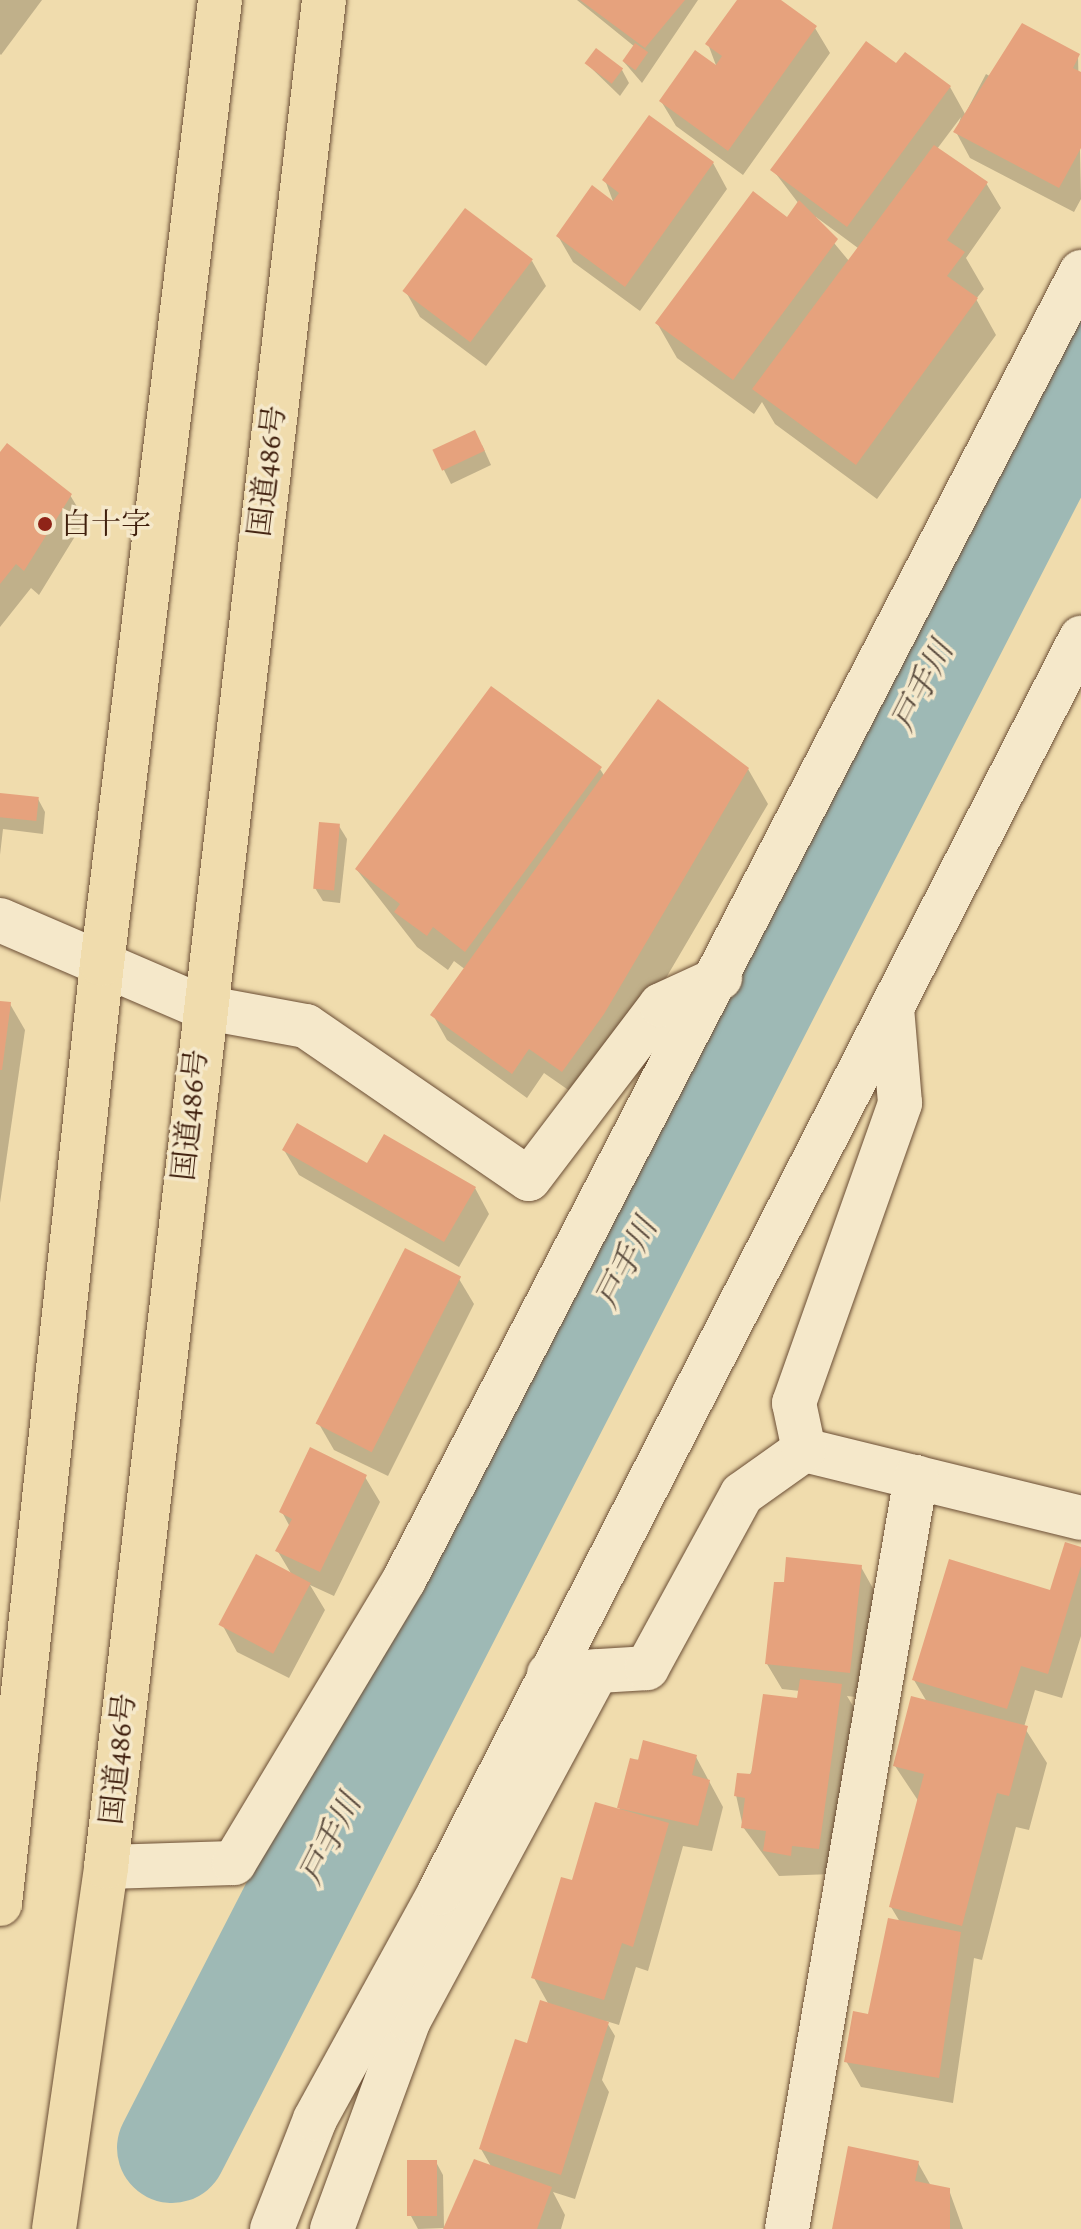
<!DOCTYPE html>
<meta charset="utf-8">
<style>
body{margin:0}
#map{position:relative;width:1081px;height:2229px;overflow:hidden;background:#f0dcad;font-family:Alegreya,"Noto Serif JP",serif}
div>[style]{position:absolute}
.shadow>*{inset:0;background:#0003}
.river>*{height:110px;margin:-55px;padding:0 55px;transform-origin:55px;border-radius:55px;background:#9eb9b5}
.building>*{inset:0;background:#e6a27d;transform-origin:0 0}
.roads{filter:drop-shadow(0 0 2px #6b4e35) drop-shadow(0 0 2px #6b4e35)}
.street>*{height:44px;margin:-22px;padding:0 22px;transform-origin:22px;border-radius:22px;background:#f5e8ca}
.secondary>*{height:44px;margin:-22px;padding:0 22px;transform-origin:22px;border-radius:22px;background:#f5e8ca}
.highway>*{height:44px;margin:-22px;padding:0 22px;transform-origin:22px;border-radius:22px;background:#f0dcad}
.dots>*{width:22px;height:22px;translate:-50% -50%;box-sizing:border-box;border:4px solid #f5e8ca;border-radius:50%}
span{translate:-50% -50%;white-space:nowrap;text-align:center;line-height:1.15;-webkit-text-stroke:7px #f5e8ca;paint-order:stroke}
.street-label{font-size:30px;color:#3f1f0d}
.poi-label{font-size:30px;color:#3f1f0d}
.left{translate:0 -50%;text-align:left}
.water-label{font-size:32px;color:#5c4d3f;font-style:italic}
</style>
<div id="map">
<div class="shadow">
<i style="clip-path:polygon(0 0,42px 0,1px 55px,0 54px)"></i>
<i style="clip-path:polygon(577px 0,698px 0,642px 83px,624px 62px,635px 47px)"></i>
<i style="clip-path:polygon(739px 0,777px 0,815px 28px,830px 53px,743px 175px,676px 126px,661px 101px,717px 68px,708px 44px)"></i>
<i style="clip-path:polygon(evenodd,1078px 55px,1081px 199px,1074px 212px,970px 158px,956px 132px,961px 117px,937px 149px,986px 183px,1001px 208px,966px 258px,984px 289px,976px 299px,996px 335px,877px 499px,775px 424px,762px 402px,754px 414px,677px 358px,657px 323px,787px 220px,799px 204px,773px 170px,897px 66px,950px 87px,965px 114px,986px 74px,995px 79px,1078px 55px,816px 217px,858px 248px,849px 261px,814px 219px,816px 217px)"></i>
<i style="clip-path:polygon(587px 64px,622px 70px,629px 83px,620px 96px)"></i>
<i style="clip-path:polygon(713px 163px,727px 189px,640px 311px,573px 262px,558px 236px,614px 204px,605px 180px)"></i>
<i style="clip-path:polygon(532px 261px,546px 286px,486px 366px,420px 317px,406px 292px)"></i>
<i style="clip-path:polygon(482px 445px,491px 465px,451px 484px,435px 452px)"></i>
<i style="clip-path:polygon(0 455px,70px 495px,85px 520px,39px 595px,31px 588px,0 627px)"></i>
<i style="clip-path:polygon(600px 769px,605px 777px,748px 769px,768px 804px,625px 1048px,577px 1096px,544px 1073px,527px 1098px,447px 1040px,433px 1015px,466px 970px,454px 961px,448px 970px,417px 947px,357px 870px)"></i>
<i style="clip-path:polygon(0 795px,38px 799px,45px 812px,43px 834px,3px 829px,0 855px)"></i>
<i style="clip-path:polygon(339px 826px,347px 839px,340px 903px,323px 901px,315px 888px)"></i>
<i style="clip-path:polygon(0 1003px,10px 1004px,25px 1030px,0 1203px)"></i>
<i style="clip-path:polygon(284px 1150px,475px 1188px,489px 1214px,459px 1267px,299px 1175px)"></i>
<i style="clip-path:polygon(459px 1279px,474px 1304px,388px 1476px,334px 1450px,319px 1424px)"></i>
<i style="clip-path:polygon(365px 1477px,380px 1502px,334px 1596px,310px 1585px,325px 1610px,289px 1678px,237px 1652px,223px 1626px,292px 1575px,277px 1550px,290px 1527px,282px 1512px)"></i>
<i style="clip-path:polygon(1081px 1549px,1081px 1636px,1062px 1698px,1035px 1690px,1024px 1727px,1047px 1763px,1029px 1830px,1016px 1827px,982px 1960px,974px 1958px,953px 2103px,861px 2087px,846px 2061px,870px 2017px,900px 1922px,891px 1907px,919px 1802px,895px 1766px,927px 1702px,914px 1680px,1052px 1592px)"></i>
<i style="clip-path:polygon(861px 1567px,875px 1592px,864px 1698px,847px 1696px,856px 1711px,832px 1874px,779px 1876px,743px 1827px,736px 1795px,799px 1700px,800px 1691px,782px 1689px,767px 1664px,785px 1584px)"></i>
<i style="clip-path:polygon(696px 1757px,723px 1807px,712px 1851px,683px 1846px,648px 1971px,636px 1967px,619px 2025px,606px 2021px,615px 2036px,602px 2080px,609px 2092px,575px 2199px,553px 2192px,565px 2215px,561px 2229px,446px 2229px,492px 2168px,481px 2149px,549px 2005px,534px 1978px,574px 1882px,619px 1812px,631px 1760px)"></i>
<i style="clip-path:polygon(436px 2162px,443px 2175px,444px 2228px,418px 2229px,411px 2216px)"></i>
<i style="clip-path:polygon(918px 2163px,931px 2186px,949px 2190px,963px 2229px,834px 2229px)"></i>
</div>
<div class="river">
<i style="left:172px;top:2148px;width:1991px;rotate:-62.83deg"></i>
</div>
<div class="building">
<i style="clip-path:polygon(580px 0,685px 0,645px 48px)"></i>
<i style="clip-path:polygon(737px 0,781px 0,817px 26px,728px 151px,659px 101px,695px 50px,716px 65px,722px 56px,705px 44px)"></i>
<i style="clip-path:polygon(1022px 23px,1080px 54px,1073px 68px,1081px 72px,1081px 148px,1059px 188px,953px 132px)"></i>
<i style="clip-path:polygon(866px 41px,896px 63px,905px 52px,951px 86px,847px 227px,770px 170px)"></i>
<i style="left:635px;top:43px;width:16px;height:22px;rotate:35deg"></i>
<i style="left:596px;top:48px;width:34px;height:19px;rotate:37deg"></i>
<i style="clip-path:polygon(649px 115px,714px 162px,625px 287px,556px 236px,592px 185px,613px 201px,619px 193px,602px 180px)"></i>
<i style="clip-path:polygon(934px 145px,988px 182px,947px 240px,965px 252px,947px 276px,978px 298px,856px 465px,752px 389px)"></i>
<i style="clip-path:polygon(753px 191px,787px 217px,799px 200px,838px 239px,733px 380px,655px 323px)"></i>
<i style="left:465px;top:208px;width:85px;height:104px;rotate:37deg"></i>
<i style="left:475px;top:430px;width:23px;height:47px;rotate:65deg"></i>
<i style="clip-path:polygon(7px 443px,72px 494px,24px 571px,16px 564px,0 584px,0 452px)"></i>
<i style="clip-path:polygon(491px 686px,602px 767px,465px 952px,433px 927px,427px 936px,394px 912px,400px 904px,355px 869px)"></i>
<i style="clip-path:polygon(658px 699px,749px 768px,604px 1014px,562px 1072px,529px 1049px,512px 1074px,430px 1015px)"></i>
<i style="left:0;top:793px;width:39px;height:24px;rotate:6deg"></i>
<i style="left:319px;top:822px;width:21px;height:67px;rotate:5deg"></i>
<i style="clip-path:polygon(0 1001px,11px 1002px,2px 1070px,0 1070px)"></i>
<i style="clip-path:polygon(297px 1123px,367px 1163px,384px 1134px,476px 1187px,444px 1242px,282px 1150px)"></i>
<i style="left:405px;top:1248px;width:63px;height:197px;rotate:27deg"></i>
<i style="clip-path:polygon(310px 1447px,367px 1475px,320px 1572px,275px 1551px,292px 1519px,279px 1512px)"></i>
<i style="clip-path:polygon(1065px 1542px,1081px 1547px,1081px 1566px,1048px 1674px,1021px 1666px,1007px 1709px,912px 1680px,949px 1559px,1050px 1590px)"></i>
<i style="left:256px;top:1554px;width:62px;height:80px;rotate:28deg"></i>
<i style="clip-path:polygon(786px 1557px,862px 1565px,850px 1673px,765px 1664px,774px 1582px,784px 1582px)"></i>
<i style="clip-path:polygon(800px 1679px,842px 1684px,819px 1849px,792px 1846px,791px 1856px,763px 1851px,766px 1831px,741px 1828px,745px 1798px,734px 1796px,737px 1773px,751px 1774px,763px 1694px,797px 1698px)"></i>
<i style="clip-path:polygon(911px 1696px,1028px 1726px,1009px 1796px,997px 1793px,962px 1926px,889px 1907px,924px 1774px,893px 1766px)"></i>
<i style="clip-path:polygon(643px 1740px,697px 1755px,692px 1775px,710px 1780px,698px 1826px,617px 1808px,630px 1758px,638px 1760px)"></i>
<i style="clip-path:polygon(595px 1802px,669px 1823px,633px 1947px,622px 1943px,604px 2000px,531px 1978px,561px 1877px,572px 1880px)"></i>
<i style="clip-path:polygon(888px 1918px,961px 1932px,939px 2078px,844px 2062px,853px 2011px,868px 2014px)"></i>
<i style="clip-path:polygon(540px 2000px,609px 2022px,561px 2175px,479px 2149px,515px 2039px,527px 2043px)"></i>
<i style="clip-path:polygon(848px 2146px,919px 2161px,915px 2181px,950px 2188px,950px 2229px,832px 2229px)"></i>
<i style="clip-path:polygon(474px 2159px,552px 2187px,537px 2229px,443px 2229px)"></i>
<i style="left:407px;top:2160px;width:30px;height:56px"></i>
</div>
<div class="roads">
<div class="street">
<i style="left:0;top:920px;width:220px;rotate:23.3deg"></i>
<i style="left:202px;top:1007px;width:106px;rotate:10.4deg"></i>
<i style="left:306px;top:1026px;width:270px;rotate:34.5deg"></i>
<i style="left:529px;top:1179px;width:218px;rotate:-52.8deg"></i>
<i style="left:661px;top:1005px;width:65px;rotate:-24.6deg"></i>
<i style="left:804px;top:1450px;width:285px;rotate:13.8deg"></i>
<i style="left:106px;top:1867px;width:128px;rotate:-1.8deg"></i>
<i style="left:234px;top:1863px;width:330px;rotate:-59deg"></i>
<i style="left:404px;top:1580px;width:1473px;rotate:-62.63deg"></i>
<i style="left:332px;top:2229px;width:223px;rotate:-69.8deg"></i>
<i style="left:409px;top:2020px;width:396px;rotate:-61.7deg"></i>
<i style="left:787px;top:2229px;width:763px;rotate:-80.27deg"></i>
</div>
<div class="secondary">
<i style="left:549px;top:1674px;width:98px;rotate:-3.5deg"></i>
<i style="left:647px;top:1668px;width:198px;rotate:-61.4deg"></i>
<i style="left:742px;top:1494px;width:76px;rotate:-35.4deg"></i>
<i style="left:804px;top:1450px;width:48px;rotate:-102deg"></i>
<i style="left:794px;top:1403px;width:318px;rotate:-70.5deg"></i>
<i style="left:900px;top:1103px;width:96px;rotate:-94.8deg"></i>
<i style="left:272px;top:2229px;width:118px;rotate:-68.6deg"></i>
<i style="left:315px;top:2119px;width:258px;rotate:-61.2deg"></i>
<i style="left:439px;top:1893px;width:1410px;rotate:-62.91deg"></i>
</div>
<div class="highway">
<i style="left:0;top:1904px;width:946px;rotate:-83.81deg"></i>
<i style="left:102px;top:964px;width:971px;rotate:-83.02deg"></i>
<i style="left:54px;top:2229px;width:366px;rotate:-81.8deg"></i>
<i style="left:106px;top:1867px;width:1880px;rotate:-83.34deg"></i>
</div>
</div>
<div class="dots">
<i style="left:45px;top:524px;background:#8f2418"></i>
</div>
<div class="street-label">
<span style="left:267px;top:471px;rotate:-83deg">国道486号</span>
<span style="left:190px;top:1115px;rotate:-84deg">国道486号</span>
<span style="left:118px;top:1759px;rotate:-84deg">国道486号</span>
</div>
<div class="poi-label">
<span class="left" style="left:61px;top:524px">白十字</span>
</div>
<div class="water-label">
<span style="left:922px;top:686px;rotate:-63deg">戸手川</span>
<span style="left:626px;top:1263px;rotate:-63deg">戸手川</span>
<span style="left:330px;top:1839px;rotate:-63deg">戸手川</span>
</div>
</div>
